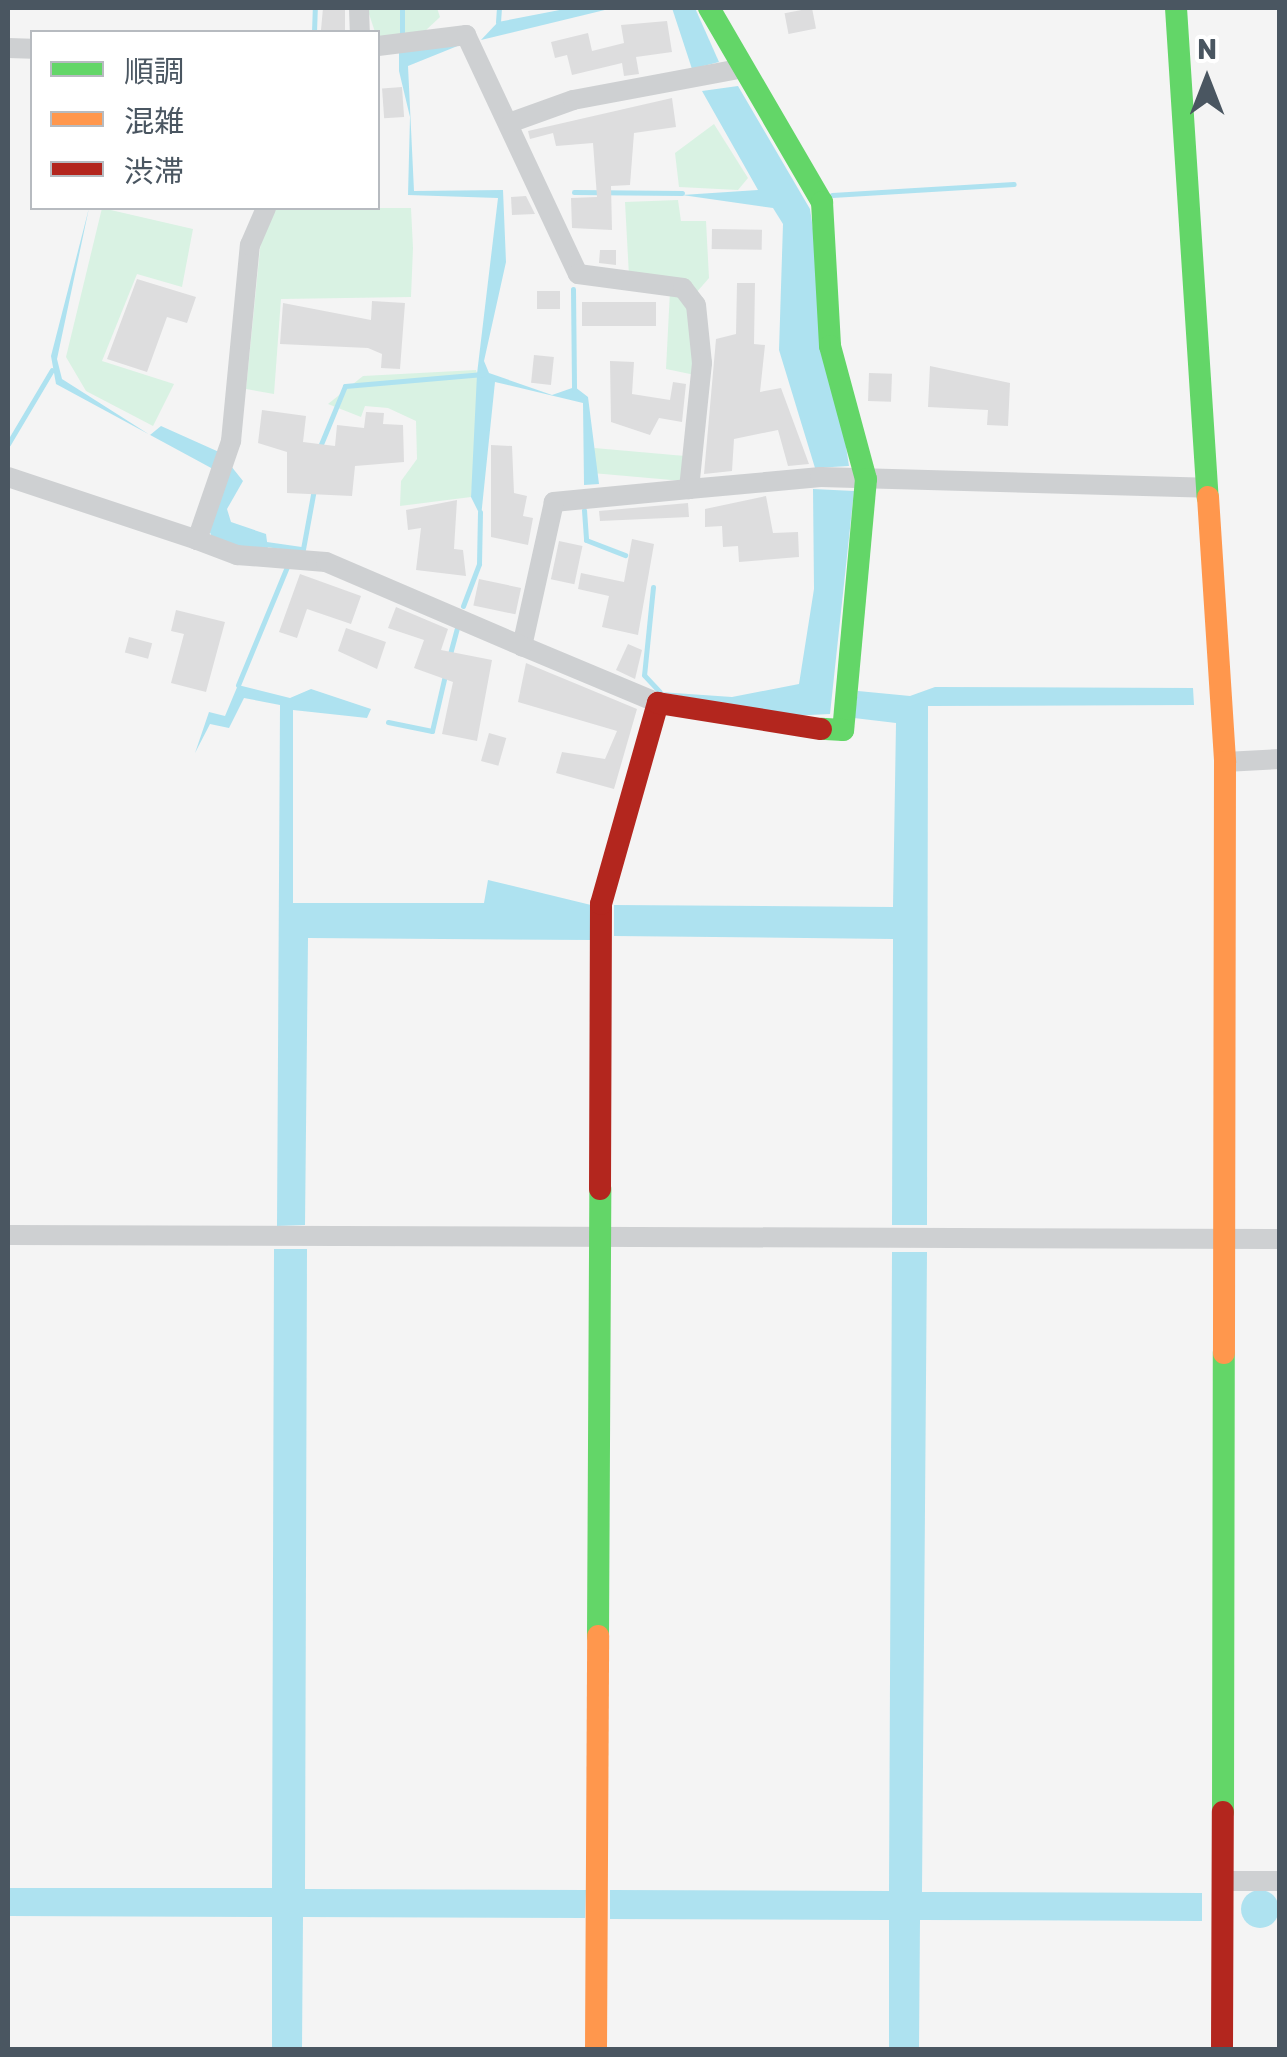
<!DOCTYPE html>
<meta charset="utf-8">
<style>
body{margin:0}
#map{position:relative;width:1287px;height:2057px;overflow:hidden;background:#f4f4f4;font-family:Rubik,"Noto Sans JP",sans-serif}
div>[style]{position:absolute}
.green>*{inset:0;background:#d9f2e3;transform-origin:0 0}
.water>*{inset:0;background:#aee2f0}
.round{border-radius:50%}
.stream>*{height:5px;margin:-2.5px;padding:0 2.5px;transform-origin:2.5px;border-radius:2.5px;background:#aee2f0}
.building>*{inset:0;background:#ddddde;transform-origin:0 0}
.street>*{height:20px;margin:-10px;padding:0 10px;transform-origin:10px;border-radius:10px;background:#ced0d2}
.fast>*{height:22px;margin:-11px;padding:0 11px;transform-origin:11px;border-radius:11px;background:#63d668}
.slow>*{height:22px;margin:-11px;padding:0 11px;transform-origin:11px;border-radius:11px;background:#ff974d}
.jam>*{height:22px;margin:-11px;padding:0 11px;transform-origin:11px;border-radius:11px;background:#b3261e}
span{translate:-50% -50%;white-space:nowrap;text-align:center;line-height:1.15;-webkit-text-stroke:8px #fff;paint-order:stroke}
.frame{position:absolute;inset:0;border:10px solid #4a5661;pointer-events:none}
.legend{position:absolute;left:30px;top:30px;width:350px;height:180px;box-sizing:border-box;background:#fff;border:2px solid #b7bbc0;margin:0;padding:12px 18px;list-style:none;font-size:30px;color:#4a5661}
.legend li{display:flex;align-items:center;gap:20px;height:50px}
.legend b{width:50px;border:2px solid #b7bbc0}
.north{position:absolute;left:1157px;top:30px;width:100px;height:100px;-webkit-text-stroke:8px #fff;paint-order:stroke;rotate:0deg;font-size:28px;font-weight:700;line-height:40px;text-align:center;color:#4a5661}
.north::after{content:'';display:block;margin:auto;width:35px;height:45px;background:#4a5661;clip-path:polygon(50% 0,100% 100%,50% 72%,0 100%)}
</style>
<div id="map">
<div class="green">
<i style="clip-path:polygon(367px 8px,437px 8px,440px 17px,424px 32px,378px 41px)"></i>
<i style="clip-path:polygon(714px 124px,748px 178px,738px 190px,679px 187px,675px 153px)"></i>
<i style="clip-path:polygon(678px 200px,681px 221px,706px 221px,709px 278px,696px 293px,629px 276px,625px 202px)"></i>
<i style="clip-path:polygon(102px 208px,193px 229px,182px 287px,137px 274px,102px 361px,174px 384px,153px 426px,86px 391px,66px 357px)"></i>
<i style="clip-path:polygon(276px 208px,411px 208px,413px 248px,411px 297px,281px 299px,274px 394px,246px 389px,261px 239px)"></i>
<i style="clip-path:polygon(670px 291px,687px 303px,695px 375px,666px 369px)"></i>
<i style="clip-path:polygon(476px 370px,482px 388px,471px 497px,400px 506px,401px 481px,417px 459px,416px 421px,388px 408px,365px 406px,361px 417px,328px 404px,363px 376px)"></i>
<i style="left:685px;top:456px;width:25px;height:91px;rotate:95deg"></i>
</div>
<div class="water">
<i style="clip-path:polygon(570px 8px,613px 8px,481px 40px,498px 22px)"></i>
<i style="clip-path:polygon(672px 8px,695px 8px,719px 62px,692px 69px)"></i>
<i style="clip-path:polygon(460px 45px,408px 66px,414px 191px,503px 190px,506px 262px,484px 361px,489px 373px,552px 395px,575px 387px,588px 397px,599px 484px,584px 485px,583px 403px,495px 382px,481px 517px,471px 497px,477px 374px,498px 198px,408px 195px,410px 117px,399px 71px,399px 52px)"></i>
<i style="clip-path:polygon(738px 86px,810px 209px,849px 466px,815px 468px,779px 350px,783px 224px,773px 208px,682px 195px,758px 190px,702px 91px)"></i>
<i style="clip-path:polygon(89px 208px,57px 359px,62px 379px,150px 435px,161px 426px,219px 452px,213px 469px,56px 384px,51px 356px)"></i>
<i style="clip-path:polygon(231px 466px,243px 481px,227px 509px,231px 522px,266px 534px,268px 549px,215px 544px,209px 530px)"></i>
<i style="clip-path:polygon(813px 489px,854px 491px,830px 714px,789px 716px,660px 692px,732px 697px,799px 684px,814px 589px)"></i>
<i style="clip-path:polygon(238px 685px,290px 698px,311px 689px,371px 709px,367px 718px,293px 710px,293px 903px,484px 903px,488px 880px,591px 905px,593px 940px,308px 938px,305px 1225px,277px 1226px,280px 705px,244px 698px,229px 728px,210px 724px,195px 753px,209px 712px,225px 716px)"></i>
<i style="clip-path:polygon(935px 687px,1193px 688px,1194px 705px,928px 706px,927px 1225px,892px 1225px,893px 939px,614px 936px,614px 905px,893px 907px,896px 723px,854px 718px,858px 691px,910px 696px)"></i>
<i style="clip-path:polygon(274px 1249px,307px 1249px,305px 1889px,586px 1890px,585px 1918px,303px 1917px,302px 2049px,272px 2050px,272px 1917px,8px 1916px,8px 1888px,272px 1888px)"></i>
<i style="clip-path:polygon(892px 1252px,927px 1252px,922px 1892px,1202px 1893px,1202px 1921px,920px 1920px,919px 2049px,889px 2050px,889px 1920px,610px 1919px,610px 1890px,889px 1891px)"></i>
<i class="round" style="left:1241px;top:1890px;width:38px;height:38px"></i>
</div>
<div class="stream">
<i style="left:498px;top:22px;width:14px;rotate:-86deg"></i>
<i style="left:314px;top:32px;width:24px;rotate:-88deg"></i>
<i style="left:402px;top:36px;width:28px;rotate:-90deg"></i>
<i style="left:574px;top:192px;width:108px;rotate:0.5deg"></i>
<i style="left:832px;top:195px;width:182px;rotate:-3.5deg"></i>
<i style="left:573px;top:289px;width:101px;rotate:89.4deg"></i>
<i style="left:8px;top:444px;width:86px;rotate:-59.3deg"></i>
<i style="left:319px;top:449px;width:68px;rotate:-67.6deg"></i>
<i style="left:345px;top:386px;width:139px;rotate:-5deg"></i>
<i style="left:584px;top:510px;width:30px;rotate:86deg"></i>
<i style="left:586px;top:540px;width:42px;rotate:21deg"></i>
<i style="left:266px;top:544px;width:37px;rotate:8deg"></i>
<i style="left:303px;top:549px;width:61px;rotate:-79.6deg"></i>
<i style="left:653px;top:587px;width:88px;rotate:95.8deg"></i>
<i style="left:644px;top:675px;width:23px;rotate:47deg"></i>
<i style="left:463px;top:606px;width:45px;rotate:-69.1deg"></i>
<i style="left:479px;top:564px;width:52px;rotate:-88.9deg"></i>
<i style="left:450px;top:654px;width:27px;rotate:-75deg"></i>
<i style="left:238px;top:685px;width:131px;rotate:-67.5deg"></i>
<i style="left:388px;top:722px;width:45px;rotate:11.6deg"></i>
<i style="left:432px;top:731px;width:57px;rotate:-76.9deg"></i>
</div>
<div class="building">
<i style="clip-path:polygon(323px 8px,345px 8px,345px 32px,321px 30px)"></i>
<i style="left:812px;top:8px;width:21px;height:28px;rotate:79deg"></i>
<i style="clip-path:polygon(667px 21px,672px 52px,636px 57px,639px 74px,624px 76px,622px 63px,572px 75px,567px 55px,555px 58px,551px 42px,588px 33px,592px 51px,624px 43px,621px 25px)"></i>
<i style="left:402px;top:87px;width:30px;height:20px;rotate:86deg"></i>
<i style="clip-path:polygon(672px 98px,676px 127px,634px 133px,630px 185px,611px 186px,612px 230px,572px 228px,571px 198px,597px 197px,593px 143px,556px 146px,553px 133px,530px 139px,528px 131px)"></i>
<i style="clip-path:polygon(526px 196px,535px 214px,512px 215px,511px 197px)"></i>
<i style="left:712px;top:229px;width:50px;height:20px;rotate:1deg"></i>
<i style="clip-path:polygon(600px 250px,616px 250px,616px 265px,599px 263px)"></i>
<i style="clip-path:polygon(137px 279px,196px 297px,187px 323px,167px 317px,147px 372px,107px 359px)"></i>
<i style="clip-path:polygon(737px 283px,755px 283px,754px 344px,765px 345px,760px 392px,781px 388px,809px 464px,788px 466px,778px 430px,734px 439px,732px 471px,704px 474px,716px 339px,736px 334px)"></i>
<i style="left:537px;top:291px;width:23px;height:18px"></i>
<i style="clip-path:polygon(372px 301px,405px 303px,400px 369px,381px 368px,382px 354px,368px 348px,280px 344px,283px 303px,371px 320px)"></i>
<i style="left:582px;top:302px;width:74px;height:24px"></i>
<i style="left:534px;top:355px;width:20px;height:28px;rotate:6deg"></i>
<i style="clip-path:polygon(610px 361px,634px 362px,632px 394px,670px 400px,673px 382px,686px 384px,682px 422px,659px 418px,650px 435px,611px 422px)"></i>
<i style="clip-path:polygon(930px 366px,1010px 383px,1008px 426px,987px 425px,988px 410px,928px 407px)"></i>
<i style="left:869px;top:373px;width:23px;height:28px;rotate:2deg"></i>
<i style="clip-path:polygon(262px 410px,306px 416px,303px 442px,335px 446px,337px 425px,364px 428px,366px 412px,384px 413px,383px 424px,403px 425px,404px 462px,355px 466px,352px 496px,287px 493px,287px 452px,258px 443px)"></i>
<i style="clip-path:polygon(491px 445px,512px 446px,514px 493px,527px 496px,523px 516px,533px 518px,528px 545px,491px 537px)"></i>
<i style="clip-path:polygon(766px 496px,773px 533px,798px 532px,799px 557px,739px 562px,738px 546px,723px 547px,722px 526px,705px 527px,705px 509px)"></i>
<i style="clip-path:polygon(457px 500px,454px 549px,463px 550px,466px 576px,416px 570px,421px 528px,408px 530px,406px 510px)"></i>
<i style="clip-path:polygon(688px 503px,689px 517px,600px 521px,599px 511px)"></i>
<i style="clip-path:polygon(632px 539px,654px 544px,638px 635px,602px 627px,609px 596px,578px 589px,581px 573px,624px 582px)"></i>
<i style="left:559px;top:541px;width:24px;height:39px;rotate:12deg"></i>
<i style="clip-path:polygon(300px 574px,361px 596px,351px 624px,307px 609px,297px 638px,279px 632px)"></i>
<i style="left:479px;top:579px;width:43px;height:27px;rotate:12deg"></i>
<i style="clip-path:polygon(396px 607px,448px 629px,441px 650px,492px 660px,477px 741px,442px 734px,453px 682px,414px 668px,424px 640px,388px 628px)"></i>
<i style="clip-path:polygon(176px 610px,225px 622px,206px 692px,171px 683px,184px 634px,171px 631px)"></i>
<i style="clip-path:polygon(346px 628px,386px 642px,377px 669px,338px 651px)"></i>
<i style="left:129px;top:637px;width:24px;height:16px;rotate:15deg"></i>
<i style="clip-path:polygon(628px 644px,642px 650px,635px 679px,616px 670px)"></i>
<i style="clip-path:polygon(526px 663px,637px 709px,614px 789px,556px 773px,562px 752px,605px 759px,617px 731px,518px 702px)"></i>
<i style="left:489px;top:733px;width:18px;height:29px;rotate:16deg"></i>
</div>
<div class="street">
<i style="left:359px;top:8px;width:24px;rotate:88deg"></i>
<i style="left:378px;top:46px;width:89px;rotate:-7.1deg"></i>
<i style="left:466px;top:35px;width:264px;rotate:64.9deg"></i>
<i style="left:578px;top:274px;width:106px;rotate:7.6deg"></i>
<i style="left:683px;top:288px;width:21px;rotate:53deg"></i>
<i style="left:696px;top:305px;width:58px;rotate:84.1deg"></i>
<i style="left:702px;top:363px;width:127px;rotate:95.9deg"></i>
<i style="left:689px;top:489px;width:136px;rotate:174.5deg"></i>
<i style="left:554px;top:502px;width:148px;rotate:102.5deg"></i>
<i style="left:522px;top:646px;width:147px;rotate:22.7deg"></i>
<i style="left:8px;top:48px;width:24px;rotate:2deg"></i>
<i style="left:512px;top:122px;width:65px;rotate:-19.8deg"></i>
<i style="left:573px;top:100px;width:174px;rotate:-10.6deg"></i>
<i style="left:8px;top:477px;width:199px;rotate:18.4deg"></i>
<i style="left:197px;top:540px;width:105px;rotate:-71deg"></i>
<i style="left:231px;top:441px;width:197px;rotate:-84.5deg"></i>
<i style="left:250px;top:245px;width:40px;rotate:-66.6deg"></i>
<i style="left:689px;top:489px;width:132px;rotate:-5.2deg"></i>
<i style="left:820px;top:477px;width:387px;rotate:1.6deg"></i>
<i style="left:197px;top:540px;width:43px;rotate:20.6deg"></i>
<i style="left:237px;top:555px;width:89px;rotate:4.5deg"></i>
<i style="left:326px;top:562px;width:213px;rotate:23.2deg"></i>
<i style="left:1225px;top:762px;width:55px;rotate:-3.1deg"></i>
<i style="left:8px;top:1235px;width:1272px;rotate:0.18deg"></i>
<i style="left:1223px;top:1881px;width:57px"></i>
</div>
<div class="fast">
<i style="left:709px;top:8px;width:225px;rotate:59.8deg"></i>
<i style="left:822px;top:202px;width:144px;rotate:86.8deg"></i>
<i style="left:830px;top:346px;width:138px;rotate:74.9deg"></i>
<i style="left:866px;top:479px;width:252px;rotate:95.2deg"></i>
<i style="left:843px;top:730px;width:22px;rotate:-177deg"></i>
<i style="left:1176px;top:8px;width:490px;rotate:86.3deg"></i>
<i style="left:598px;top:1636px;width:447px;rotate:-89.7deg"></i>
<i style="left:1223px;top:1812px;width:459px;rotate:-89.9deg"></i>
</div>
<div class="slow">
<i style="left:1208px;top:497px;width:266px;rotate:86.3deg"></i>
<i style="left:1225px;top:762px;width:591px;rotate:90.1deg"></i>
<i style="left:596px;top:2050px;width:414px;rotate:-89.7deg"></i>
</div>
<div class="jam">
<i style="left:600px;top:1189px;width:285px;rotate:-89.8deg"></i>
<i style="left:601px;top:904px;width:209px;rotate:-74.2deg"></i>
<i style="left:658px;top:703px;width:165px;rotate:9.1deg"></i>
<i style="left:1222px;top:2050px;width:238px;rotate:-89.8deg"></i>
</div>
<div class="frame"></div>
<ul class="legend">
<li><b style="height:12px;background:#63d668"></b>順調</li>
<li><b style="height:12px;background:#ff974d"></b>混雑</li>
<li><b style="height:12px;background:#b3261e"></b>渋滞</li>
</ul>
<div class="north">N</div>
</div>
